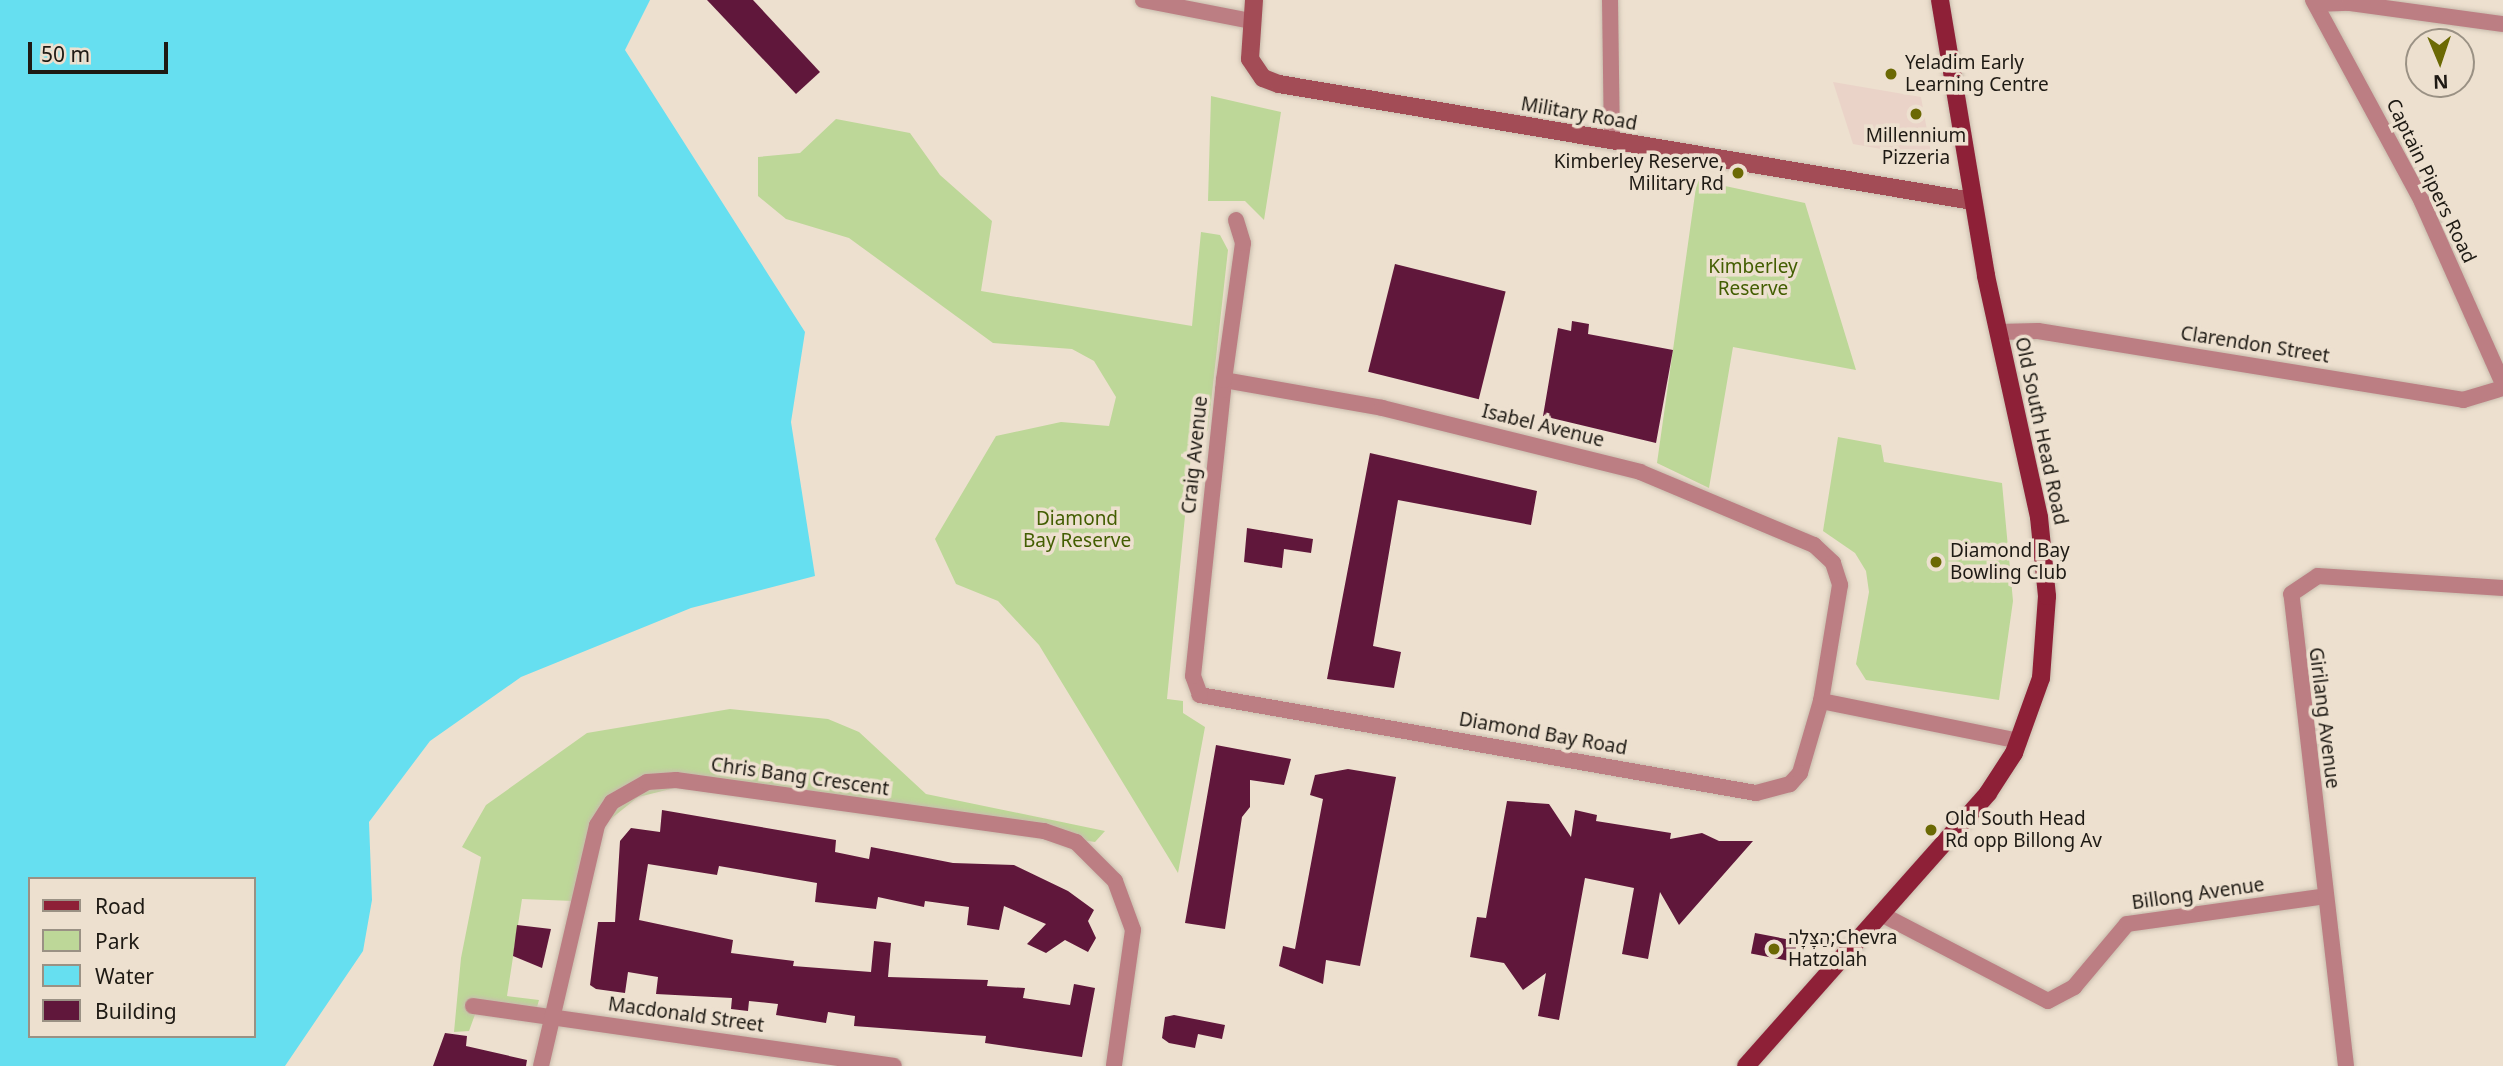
<!DOCTYPE html>
<meta charset="utf-8">
<style>
body{margin:0}
#map{position:relative;width:2503px;height:1066px;overflow:hidden;background:#ede0cf;font-family:"Noto Sans",Heebo,sans-serif}
div>[style]{position:absolute}
.commercial>*{inset:0;background:#ead3c8}
.green>*{inset:0;background:#bdd798}
.water>*{inset:0;background:#66dff0}
.building>*{inset:0;background:#60173b;transform-origin:0 0}
.roads{filter:drop-shadow(0 0 2px #c8bcad) drop-shadow(0 0 2px #c8bcad)}
.street>*{height:16px;margin:-8px;padding:0 8px;transform-origin:8px;border-radius:8px;background:#bc7e83}
.secondary>*{height:18px;margin:-9px;padding:0 9px;transform-origin:9px;border-radius:9px;background:#a34c56}
.primary>*{height:18px;margin:-9px;padding:0 9px;transform-origin:9px;border-radius:9px;background:#8e2037}
.dots>*{width:19px;height:19px;translate:-50% -50%;box-sizing:border-box;border:4px solid #ede0cf;border-radius:50%}
span{translate:-50% -50%;white-space:nowrap;text-align:center;line-height:1.15;-webkit-text-stroke:7px #ede0cf;paint-order:stroke}
.poi-label{font-size:19px;color:#1e1a14}
.left{translate:0 -50%;text-align:left}
.right{translate:-100% -50%;text-align:right}
.street-label{font-size:19px;color:#1e1a14}
.park-label{font-size:19px;color:#435e02}
.legend{position:absolute;left:28px;top:877px;width:228px;height:161px;box-sizing:border-box;background:#ede0cf;border:2px solid #9a9184;margin:0;padding:9px 12px;list-style:none;font-size:21px;color:#1e1a14}
.legend li{display:flex;align-items:center;gap:14px;height:35px}
.legend b{width:35px;border:2px solid #9a9184}
.north{position:absolute;left:2405px;top:28px;width:70px;height:70px;box-sizing:border-box;background:#ede0cf;border:2px solid #9a9184;border-radius:50%;rotate:178deg;font-size:19px;font-weight:700;line-height:28px;text-align:center;color:#1e1a14}
.north::after{content:'';display:block;margin:auto;width:24px;height:32px;background:#6b6904;clip-path:polygon(50% 0,100% 100%,50% 72%,0 100%)}
.scale{position:absolute;left:28px;top:42px;width:140px;height:32px;box-sizing:border-box;border:4px solid #1e1a14;border-top:0;padding-left:9px;font-size:21px;line-height:24px;white-space:nowrap;color:#1e1a14;-webkit-text-stroke:5px #ede0cf;paint-order:stroke}
</style>
<div id="map">
<div class="commercial">
<i style="clip-path:polygon(1833px 82px,1921px 97px,1932px 158px,1853px 144px)"></i>
</div>
<div class="green">
<i style="clip-path:polygon(1211px 96px,1281px 112px,1264px 220px,1245px 201px,1208px 201px)"></i>
<i style="clip-path:polygon(836px 119px,910px 133px,940px 175px,992px 221px,981px 291px,1192px 326px,1201px 232px,1220px 235px,1228px 250px,1208px 430px,1191px 455px,1167px 699px,1183px 701px,1183px 713px,1205px 727px,1178px 873px,1039px 645px,998px 601px,956px 584px,935px 539px,996px 436px,1061px 422px,1109px 426px,1116px 397px,1094px 361px,1072px 349px,993px 343px,849px 238px,786px 219px,758px 196px,758px 157px,800px 153px)"></i>
<i style="clip-path:polygon(1697px 180px,1805px 203px,1856px 370px,1733px 347px,1709px 488px,1657px 463px)"></i>
<i style="clip-path:polygon(1838px 437px,1881px 445px,1884px 462px,2002px 483px,2013px 601px,1999px 700px,1866px 680px,1856px 664px,1869px 592px,1866px 571px,1855px 553px,1823px 531px)"></i>
<i style="clip-path:polygon(730px 709px,828px 719px,859px 732px,926px 794px,1105px 831px,1095px 842px,691px 784px,638px 797px,597px 830px,574px 901px,522px 899px,507px 996px,539px 1000px,535px 1014px,477px 1009px,469px 1031px,454px 1032px,461px 958px,481px 857px,462px 847px,486px 805px,587px 733px)"></i>
</div>
<div class="water">
<i style="clip-path:polygon(evenodd,0 0,650px 0,625px 50px,805px 332px,791px 422px,815px 576px,691px 608px,521px 677px,430px 741px,369px 822px,372px 900px,363px 951px,285px 1066px,0 1066px,0 0,30px 879px,254px 879px,254px 1036px,30px 1036px,30px 879px)"></i>
</div>
<div class="building">
<i style="clip-path:polygon(707px 0,753px 0,820px 72px,796px 94px)"></i>
<i style="left:1395px;top:264px;width:114px;height:111px;rotate:14deg"></i>
<i style="clip-path:polygon(1572px 321px,1589px 324px,1588px 334px,1673px 350px,1656px 443px,1543px 416px,1558px 328px,1571px 331px)"></i>
<i style="clip-path:polygon(1370px 453px,1537px 491px,1531px 525px,1398px 500px,1373px 646px,1401px 652px,1394px 688px,1327px 679px)"></i>
<i style="clip-path:polygon(1247px 528px,1313px 539px,1311px 553px,1284px 549px,1282px 568px,1244px 562px)"></i>
<i style="clip-path:polygon(1216px 745px,1291px 759px,1284px 785px,1250px 780px,1250px 807px,1242px 817px,1225px 929px,1185px 923px)"></i>
<i style="clip-path:polygon(1348px 769px,1396px 777px,1360px 966px,1326px 960px,1323px 984px,1279px 966px,1283px 946px,1295px 949px,1323px 799px,1310px 795px,1315px 775px)"></i>
<i style="clip-path:polygon(1507px 801px,1549px 804px,1571px 837px,1575px 810px,1597px 815px,1596px 821px,1671px 833px,1670px 839px,1702px 833px,1719px 841px,1753px 841px,1679px 925px,1660px 892px,1648px 959px,1622px 954px,1634px 888px,1585px 878px,1559px 1020px,1538px 1016px,1546px 973px,1523px 990px,1504px 963px,1470px 957px,1477px 917px,1486px 918px)"></i>
<i style="clip-path:polygon(662px 810px,836px 840px,835px 852px,869px 859px,871px 847px,953px 863px,1014px 865px,1068px 891px,1094px 910px,1088px 921px,1096px 938px,1088px 952px,1065px 940px,1046px 953px,1027px 944px,1046px 924px,1004px 906px,999px 930px,967px 925px,969px 907px,925px 901px,924px 907px,878px 897px,876px 909px,815px 902px,817px 883px,719px 866px,717px 875px,648px 864px,639px 920px,733px 940px,731px 953px,794px 961px,793px 966px,871px 972px,874px 941px,891px 943px,888px 977px,988px 980px,987px 986px,1025px 988px,1023px 998px,1070px 1005px,1074px 984px,1095px 988px,1082px 1057px,985px 1043px,986px 1036px,854px 1026px,855px 1016px,828px 1012px,826px 1023px,776px 1015px,778px 1004px,749px 1001px,748px 1011px,731px 1009px,732px 998px,656px 994px,658px 977px,628px 972px,625px 993px,596px 989px,590px 985px,598px 922px,615px 922px,620px 841px,631px 828px,660px 832px)"></i>
<i style="clip-path:polygon(517px 925px,551px 929px,542px 968px,513px 956px)"></i>
<i style="left:1755px;top:933px;width:43px;height:21px;rotate:11deg"></i>
<i style="clip-path:polygon(1174px 1015px,1225px 1025px,1222px 1039px,1198px 1034px,1195px 1048px,1169px 1043px,1162px 1038px,1165px 1017px)"></i>
<i style="clip-path:polygon(445px 1033px,467px 1036px,466px 1046px,527px 1060px,526px 1066px,433px 1066px)"></i>
</div>
<div class="roads">
<div class="street">
<i style="left:1143px;top:0;width:110px;rotate:11deg"></i>
<i style="left:1610px;top:0;width:141px;rotate:89.2deg"></i>
<i style="left:2313px;top:0;width:230px;rotate:61.6deg"></i>
<i style="left:2422px;top:202px;width:199px;rotate:66deg"></i>
<i style="left:2316px;top:4px;width:33px;rotate:-2deg"></i>
<i style="left:2349px;top:3px;width:155px;rotate:7.8deg"></i>
<i style="left:1998px;top:332px;width:40px;rotate:-1.4deg"></i>
<i style="left:2038px;top:331px;width:431px;rotate:9.2deg"></i>
<i style="left:2463px;top:400px;width:42px;rotate:-16.7deg"></i>
<i style="left:1224px;top:380px;width:160px;rotate:10deg"></i>
<i style="left:1382px;top:408px;width:266px;rotate:13.9deg"></i>
<i style="left:1640px;top:472px;width:189px;rotate:22.8deg"></i>
<i style="left:1814px;top:545px;width:26px;rotate:43deg"></i>
<i style="left:1833px;top:563px;width:23px;rotate:72deg"></i>
<i style="left:1840px;top:585px;width:118px;rotate:99.3deg"></i>
<i style="left:1821px;top:701px;width:75px;rotate:106.3deg"></i>
<i style="left:1800px;top:773px;width:15px;rotate:132deg"></i>
<i style="left:1790px;top:784px;width:35px;rotate:165deg"></i>
<i style="left:1756px;top:793px;width:565px;rotate:-170deg"></i>
<i style="left:1200px;top:695px;width:20px;rotate:-110deg"></i>
<i style="left:1193px;top:676px;width:288px;rotate:-84deg"></i>
<i style="left:1223px;top:390px;width:10px;rotate:-84deg"></i>
<i style="left:1224px;top:380px;width:138px;rotate:-82.1deg"></i>
<i style="left:1243px;top:243px;width:24px;rotate:-107deg"></i>
<i style="left:1821px;top:701px;width:202px;rotate:11.4deg"></i>
<i style="left:1881px;top:914px;width:188px;rotate:27.5deg"></i>
<i style="left:2048px;top:1001px;width:30px;rotate:-28deg"></i>
<i style="left:2074px;top:987px;width:82px;rotate:-49.9deg"></i>
<i style="left:2127px;top:924px;width:200px;rotate:-8deg"></i>
<i style="left:473px;top:1006px;width:425px;rotate:8.1deg"></i>
<i style="left:541px;top:1066px;width:247px;rotate:-76.9deg"></i>
<i style="left:597px;top:825px;width:27px;rotate:-57deg"></i>
<i style="left:612px;top:802px;width:40px;rotate:-29.7deg"></i>
<i style="left:647px;top:782px;width:29px;rotate:-4deg"></i>
<i style="left:676px;top:780px;width:372px;rotate:7.9deg"></i>
<i style="left:1044px;top:831px;width:34px;rotate:19deg"></i>
<i style="left:1076px;top:842px;width:55px;rotate:45deg"></i>
<i style="left:1115px;top:881px;width:52px;rotate:69.8deg"></i>
<i style="left:1133px;top:930px;width:137px;rotate:98deg"></i>
<i style="left:2346px;top:1066px;width:475px;rotate:-96.6deg"></i>
<i style="left:2291px;top:594px;width:32px;rotate:-34deg"></i>
<i style="left:2318px;top:576px;width:185px;rotate:3.7deg"></i>
</div>
<div class="secondary">
<i style="left:1254px;top:0;width:59px;rotate:93.9deg"></i>
<i style="left:1250px;top:59px;width:23px;rotate:56deg"></i>
<i style="left:1263px;top:78px;width:17px;rotate:21deg"></i>
<i style="left:1279px;top:84px;width:703px;rotate:9.58deg"></i>
</div>
<div class="primary">
<i style="left:1746px;top:1066px;width:365px;rotate:-48.4deg"></i>
<i style="left:1988px;top:793px;width:48px;rotate:-57deg"></i>
<i style="left:2014px;top:753px;width:80px;rotate:-70.2deg"></i>
<i style="left:2041px;top:678px;width:82px;rotate:-85.8deg"></i>
<i style="left:2047px;top:596px;width:79px;rotate:-95.8deg"></i>
<i style="left:2039px;top:517px;width:248px;rotate:-102.4deg"></i>
<i style="left:1986px;top:275px;width:279px;rotate:-99.5deg"></i>
</div>
</div>
<div class="dots">
<i style="left:1891px;top:74px;background:#6b6904"></i>
<i style="left:1916px;top:114px;background:#6b6904"></i>
<i style="left:1738px;top:173px;background:#6b6904"></i>
<i style="left:1936px;top:562px;background:#6b6904"></i>
<i style="left:1931px;top:830px;background:#6b6904"></i>
<i style="left:1774px;top:949px;background:#6b6904"></i>
</div>
<div class="poi-label">
<span class="left" style="left:1905px;top:74px">Yeladim Early<br>Learning Centre</span>
<span style="left:1916px;top:147px">Millennium<br>Pizzeria</span>
<span class="right" style="left:1724px;top:173px">Kimberley Reserve,<br>Military Rd</span>
<span class="left" style="left:1950px;top:562px">Diamond Bay<br>Bowling Club</span>
<span class="left" style="left:1945px;top:830px">Old South Head<br>Rd opp Billong Av</span>
<span class="left" style="left:1788px;top:949px">הַצָּלָה;Chevra<br>Hatzolah</span>
</div>
<div class="street-label">
<span style="left:1579px;top:114px;rotate:10deg">Military Road</span>
<span style="left:2431px;top:181px;rotate:64deg">Captain Pipers Road</span>
<span style="left:2255px;top:345px;rotate:9deg">Clarendon Street</span>
<span style="left:1543px;top:426px;rotate:14deg">Isabel Avenue</span>
<span style="left:2041px;top:431px;rotate:78deg">Old South Head Road</span>
<span style="left:1195px;top:455px;rotate:-84deg">Craig Avenue</span>
<span style="left:2324px;top:718px;rotate:83deg">Girilang Avenue</span>
<span style="left:1543px;top:734px;rotate:10deg">Diamond Bay Road</span>
<span style="left:800px;top:777px;rotate:8deg">Chris Bang Crescent</span>
<span style="left:2198px;top:894px;rotate:-8deg">Billong Avenue</span>
<span style="left:686px;top:1015px;rotate:8deg">Macdonald Street</span>
</div>
<div class="park-label">
<span style="left:1753px;top:278px">Kimberley<br>Reserve</span>
<span style="left:1077px;top:530px">Diamond<br>Bay Reserve</span>
</div>
<ul class="legend">
<li><b style="height:9px;background:#8e2037"></b>Road</li>
<li><b style="height:19px;background:#bdd798"></b>Park</li>
<li><b style="height:19px;background:#66dff0"></b>Water</li>
<li><b style="height:19px;background:#60173b"></b>Building</li>
</ul>
<div class="north">N</div>
<div class="scale">50 m</div>
</div>
